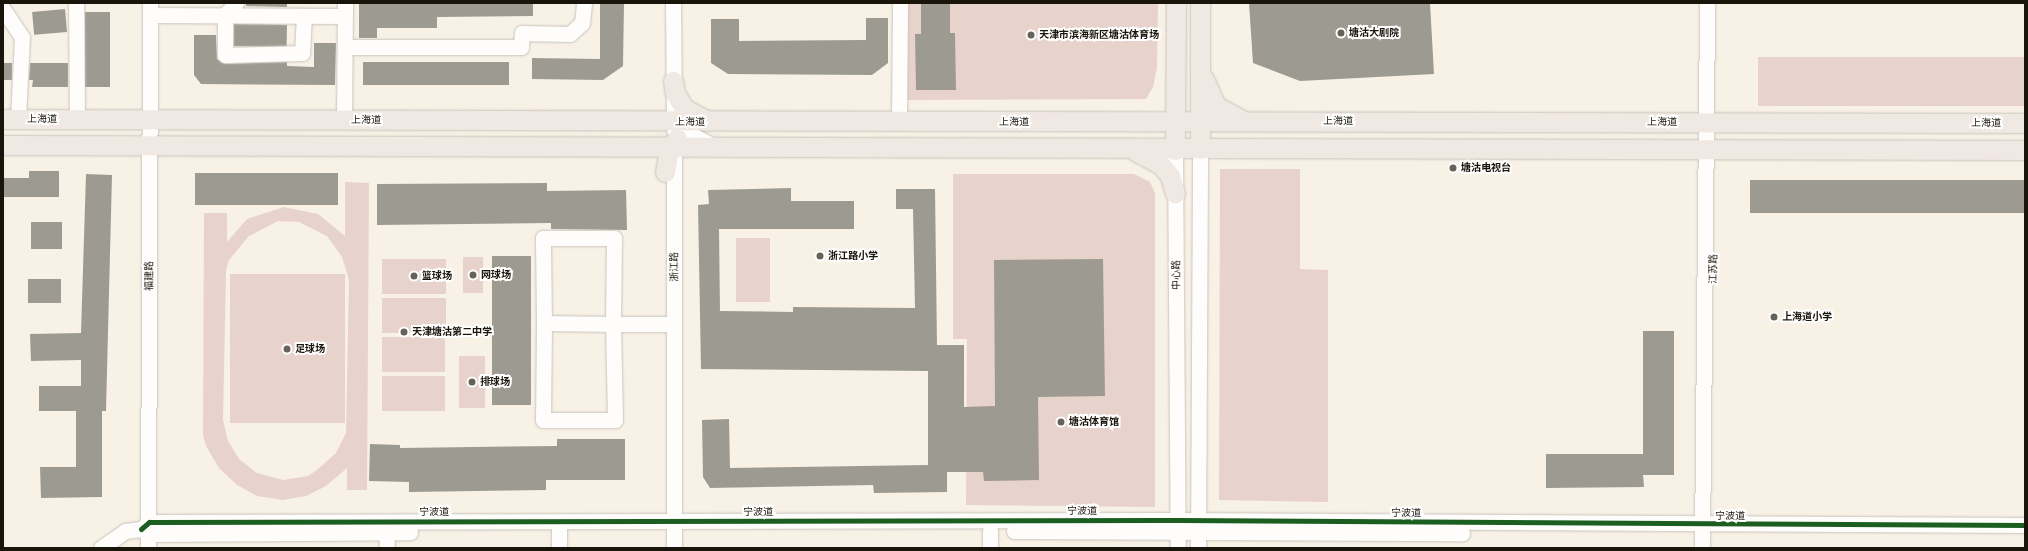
<!DOCTYPE html>
<meta charset="utf-8">
<style>
body{margin:0}
#map{position:relative;width:2028px;height:551px;overflow:hidden;background:#f7f1e6;font-family:Mulish,"Noto Sans SC",sans-serif}
div>[style]{position:absolute}
.green>*{inset:0;background:#e8d2cc;transform-origin:0 0}
.building>*{inset:0;background:#9d9b91;transform-origin:0 0}
.roads{filter:drop-shadow(0 0 1px #c9c4bb) drop-shadow(0 0 1px #c9c4bb)}
.minor>*{height:15px;margin:-7.5px;padding:0 7.5px;transform-origin:7.5px;border-radius:7.5px;background:#fefdfb}
.major>*{height:19px;margin:-9.5px;padding:0 9.5px;transform-origin:9.5px;border-radius:9.5px;background:#f0e8e3}
.cycleway>*{height:5px;margin:-2.5px;padding:0 2.5px;transform-origin:2.5px;border-radius:2.5px;background:#1b5e20}
.dots>*{width:11px;height:11px;translate:-50% -50%;box-sizing:border-box;border:2px solid #fff;border-radius:50%}
span{translate:-50% -50%;white-space:nowrap;text-align:center;line-height:1.15;-webkit-text-stroke:4px #fff;paint-order:stroke}
.poi-label{font-size:10px;color:#1a150b;font-weight:700}
.left{translate:0 -50%;text-align:left}
.street-label{font-size:10px;color:#1a150b}
.frame{position:absolute;inset:0;border:4px solid #1a150b;pointer-events:none}
</style>
<div id="map">
<div class="green">
<i style="clip-path:polygon(904px 3px,1158px 3px,1157px 68px,1153px 87px,1146px 99px,904px 100px)"></i>
<i style="left:1758px;top:57px;width:267px;height:49px"></i>
<i style="clip-path:polygon(1220px 169px,1300px 169px,1300px 269px,1328px 270px,1328px 502px,1219px 500px)"></i>
<i style="clip-path:polygon(953px 174px,1134px 174px,1150px 182px,1155px 193px,1155px 507px,966px 505px,967px 339px,953px 339px)"></i>
<i style="clip-path:polygon(evenodd,345px 182px,369px 183px,367px 490px,347px 490px,347px 468px,326px 486px,306px 496px,283px 500px,257px 496px,237px 485px,219px 468px,206px 446px,203px 435px,204px 213px,227px 213px,227px 242px,247px 219px,284px 207px,318px 214px,345px 236px,345px 182px,278px 221px,299px 222px,327px 236px,342px 257px,349px 280px,346px 433px,336px 453px,317px 470px,308px 476px,283px 480px,257px 473px,239px 459px,228px 441px,223px 420px,226px 270px,229px 260px,249px 236px,278px 221px)"></i>
<i style="left:736px;top:238px;width:34px;height:64px"></i>
<i style="left:463px;top:257px;width:20px;height:36px"></i>
<i style="left:382px;top:259px;width:64px;height:35px"></i>
<i style="left:230px;top:274px;width:115px;height:149px"></i>
<i style="left:382px;top:298px;width:64px;height:35px"></i>
<i style="left:382px;top:337px;width:63px;height:35px"></i>
<i style="left:459px;top:356px;width:26px;height:52px"></i>
<i style="left:382px;top:376px;width:63px;height:35px"></i>
</div>
<div class="building">
<i style="clip-path:polygon(246px 3px,287px 3px,287px 7px,246px 6px)"></i>
<i style="clip-path:polygon(359px 3px,533px 3px,533px 16px,437px 17px,437px 28px,377px 28px,377px 38px,359px 38px)"></i>
<i style="clip-path:polygon(600px 3px,624px 3px,623px 66px,603px 80px,532px 79px,532px 58px,600px 59px)"></i>
<i style="clip-path:polygon(921px 3px,950px 3px,950px 33px,955px 33px,956px 90px,916px 90px,915px 34px,921px 34px)"></i>
<i style="clip-path:polygon(1249px 3px,1430px 3px,1434px 74px,1300px 81px,1253px 63px)"></i>
<i style="left:65px;top:9px;width:23px;height:33px;rotate:85deg"></i>
<i style="left:85px;top:12px;width:25px;height:75px"></i>
<i style="clip-path:polygon(866px 18px,888px 18px,888px 63px,872px 75px,728px 74px,711px 63px,711px 19px,739px 19px,739px 41px,866px 40px)"></i>
<i style="left:234px;top:24px;width:53px;height:22px;rotate:1deg"></i>
<i style="clip-path:polygon(194px 35px,216px 35px,217px 59px,225px 64px,287px 62px,287px 66px,314px 67px,314px 43px,336px 43px,335px 85px,201px 84px,194px 75px)"></i>
<i style="left:363px;top:62px;width:146px;height:23px"></i>
<i style="left:3px;top:63px;width:9px;height:17px"></i>
<i style="clip-path:polygon(30px 63px,68px 63px,68px 87px,32px 87px,33px 80px,29px 80px)"></i>
<i style="clip-path:polygon(29px 171px,59px 171px,59px 197px,3px 197px,3px 178px,29px 178px)"></i>
<i style="left:195px;top:173px;width:143px;height:32px"></i>
<i style="clip-path:polygon(86px 174px,112px 175px,106px 411px,102px 411px,102px 497px,41px 498px,40px 467px,76px 467px,76px 411px,39px 411px,39px 386px,81px 386px,81px 360px,31px 361px,30px 334px,81px 333px)"></i>
<i style="left:1750px;top:180px;width:275px;height:33px"></i>
<i style="clip-path:polygon(547px 183px,547px 191px,626px 190px,627px 230px,551px 229px,551px 223px,377px 225px,377px 184px)"></i>
<i style="clip-path:polygon(791px 188px,791px 201px,854px 201px,854px 229px,719px 229px,720px 311px,793px 312px,793px 307px,915px 308px,913px 209px,896px 209px,896px 189px,935px 189px,937px 345px,964px 345px,964px 407px,995px 406px,994px 260px,1103px 259px,1105px 396px,1038px 397px,1039px 480px,984px 481px,983px 472px,947px 472px,947px 492px,874px 493px,873px 485px,710px 488px,703px 477px,702px 420px,729px 419px,730px 468px,928px 465px,928px 371px,701px 369px,698px 205px,709px 204px,708px 190px)"></i>
<i style="left:62px;top:222px;width:27px;height:31px;rotate:90deg"></i>
<i style="left:492px;top:256px;width:39px;height:149px"></i>
<i style="left:28px;top:279px;width:33px;height:24px"></i>
<i style="clip-path:polygon(1643px 331px,1674px 331px,1674px 475px,1643px 475px,1644px 487px,1546px 488px,1546px 454px,1643px 454px)"></i>
<i style="clip-path:polygon(557px 439px,625px 439px,625px 480px,546px 480px,546px 490px,409px 492px,409px 482px,369px 481px,370px 444px,400px 445px,400px 448px,557px 446px)"></i>
</div>
<div class="roads">
<div class="minor">
<i style="left:76px;top:3px;width:116px;rotate:89.5deg"></i>
<i style="left:236px;top:3px;width:16px;rotate:133deg"></i>
<i style="left:225px;top:15px;width:40px;rotate:90deg"></i>
<i style="left:225px;top:55px;width:77px;rotate:-1.5deg"></i>
<i style="left:302px;top:53px;width:37px;rotate:-87deg"></i>
<i style="left:673px;top:3px;width:127px;rotate:89.5deg"></i>
<i style="left:3px;top:9px;width:34px;rotate:56deg"></i>
<i style="left:22px;top:37px;width:82px;rotate:92.8deg"></i>
<i style="left:150px;top:15px;width:195px;rotate:0.3deg"></i>
<i style="left:345px;top:47px;width:176px"></i>
<i style="left:521px;top:47px;width:14px;rotate:-86deg"></i>
<i style="left:522px;top:33px;width:48px;rotate:1.2deg"></i>
<i style="left:570px;top:34px;width:16px;rotate:-43deg"></i>
<i style="left:582px;top:23px;width:20px;rotate:-84deg"></i>
<i style="left:675px;top:114px;width:25px;rotate:53deg"></i>
<i style="left:690px;top:134px;width:27px;rotate:27deg"></i>
<i style="left:344px;top:120px;width:117px;rotate:-89.5deg"></i>
<i style="left:899px;top:122px;width:119px;rotate:-89.5deg"></i>
<i style="left:1175px;top:150px;width:398px;rotate:89.6deg"></i>
<i style="left:674px;top:156px;width:392px;rotate:90deg"></i>
<i style="left:544px;top:323px;width:85px;rotate:-90.7deg"></i>
<i style="left:543px;top:238px;width:71px"></i>
<i style="left:614px;top:238px;width:86px;rotate:90.7deg"></i>
<i style="left:613px;top:324px;width:96px;rotate:88.8deg"></i>
<i style="left:615px;top:420px;width:72px;rotate:180deg"></i>
<i style="left:543px;top:420px;width:97px;rotate:-89.4deg"></i>
<i style="left:544px;top:323px;width:69px;rotate:0.8deg"></i>
<i style="left:613px;top:324px;width:61px"></i>
<i style="left:386px;top:523px;width:25px;rotate:88deg"></i>
<i style="left:141px;top:529px;width:11px;rotate:-41deg"></i>
<i style="left:149px;top:522px;width:1029px;rotate:-0.11deg"></i>
<i style="left:1178px;top:520px;width:847px;rotate:0.34deg"></i>
<i style="left:990px;top:531px;width:17px;rotate:90deg"></i>
<i style="left:1014px;top:531px;width:448px;rotate:0.3deg"></i>
<i style="left:149px;top:534px;width:261px;rotate:-0.4deg"></i>
<i style="left:101px;top:548px;width:29px;rotate:-35deg"></i>
<i style="left:125px;top:531px;width:16px;rotate:-7deg"></i>
<i style="left:141px;top:529px;width:9px;rotate:32deg"></i>
<i style="left:148px;top:548px;width:545px;rotate:-89.79deg"></i>
<i style="left:559px;top:548px;width:26px;rotate:-90deg"></i>
<i style="left:1198px;top:548px;width:399px;rotate:-89.7deg"></i>
<i style="left:1702px;top:548px;width:545px;rotate:-89.47deg"></i>
</div>
<div class="major">
<i style="left:1204px;top:79px;width:30px;rotate:66deg"></i>
<i style="left:1216px;top:106px;width:27px;rotate:28deg"></i>
<i style="left:673px;top:81px;width:12px;rotate:81deg"></i>
<i style="left:675px;top:93px;width:17px;rotate:59deg"></i>
<i style="left:684px;top:108px;width:26px;rotate:29deg"></i>
<i style="left:3px;top:119px;width:2022px;rotate:0.11deg"></i>
<i style="left:3px;top:145px;width:2022px;rotate:0.14deg"></i>
<i style="left:1200px;top:149px;width:146px;rotate:-90deg"></i>
<i style="left:1175px;top:150px;width:147px;rotate:-89.6deg"></i>
<i style="left:1137px;top:152px;width:27px;rotate:28deg"></i>
<i style="left:1161px;top:165px;width:14px;rotate:51deg"></i>
<i style="left:1170px;top:176px;width:18px;rotate:74deg"></i>
<i style="left:665px;top:172px;width:22px;rotate:-80deg"></i>
<i style="left:669px;top:150px;width:14px;rotate:-56deg"></i>
</div>
</div>
<div class="cycleway">
<i style="left:141px;top:529px;width:11px;rotate:-41deg"></i>
<i style="left:149px;top:522px;width:1029px;rotate:-0.11deg"></i>
<i style="left:1178px;top:520px;width:847px;rotate:0.34deg"></i>
</div>
<div class="dots">
<i style="left:1341px;top:33px;background:#676258"></i>
<i style="left:1031px;top:35px;background:#676258"></i>
<i style="left:1453px;top:168px;background:#676258"></i>
<i style="left:820px;top:256px;background:#676258"></i>
<i style="left:473px;top:275px;background:#676258"></i>
<i style="left:414px;top:276px;background:#676258"></i>
<i style="left:1774px;top:317px;background:#676258"></i>
<i style="left:404px;top:332px;background:#676258"></i>
<i style="left:287px;top:349px;background:#676258"></i>
<i style="left:472px;top:382px;background:#676258"></i>
<i style="left:1061px;top:422px;background:#676258"></i>
</div>
<div class="poi-label">
<span class="left" style="left:1349px;top:33px">塘沽大剧院</span>
<span class="left" style="left:1039px;top:35px">天津市滨海新区塘沽体育场</span>
<span class="left" style="left:1461px;top:168px">塘沽电视台</span>
<span class="left" style="left:828px;top:256px">浙江路小学</span>
<span class="left" style="left:481px;top:275px">网球场</span>
<span class="left" style="left:422px;top:276px">篮球场</span>
<span class="left" style="left:1782px;top:317px">上海道小学</span>
<span class="left" style="left:412px;top:332px">天津塘沽第二中学</span>
<span class="left" style="left:295px;top:349px">足球场</span>
<span class="left" style="left:480px;top:382px">排球场</span>
<span class="left" style="left:1069px;top:422px">塘沽体育馆</span>
</div>
<div class="street-label">
<span style="left:42px;top:119px">上海道</span>
<span style="left:366px;top:120px">上海道</span>
<span style="left:1338px;top:121px">上海道</span>
<span style="left:690px;top:122px">上海道</span>
<span style="left:1014px;top:122px">上海道</span>
<span style="left:1662px;top:122px">上海道</span>
<span style="left:1986px;top:123px">上海道</span>
<span style="left:674px;top:267px;rotate:-90deg">浙江路</span>
<span style="left:1713px;top:269px;rotate:-89deg">江苏路</span>
<span style="left:1176px;top:275px;rotate:-90deg">中心路</span>
<span style="left:149px;top:276px;rotate:-90deg">福建路</span>
<span style="left:1082px;top:511px">宁波道</span>
<span style="left:434px;top:512px">宁波道</span>
<span style="left:758px;top:512px">宁波道</span>
<span style="left:1406px;top:513px">宁波道</span>
<span style="left:1730px;top:516px">宁波道</span>
</div>
<div class="frame"></div>
</div>
